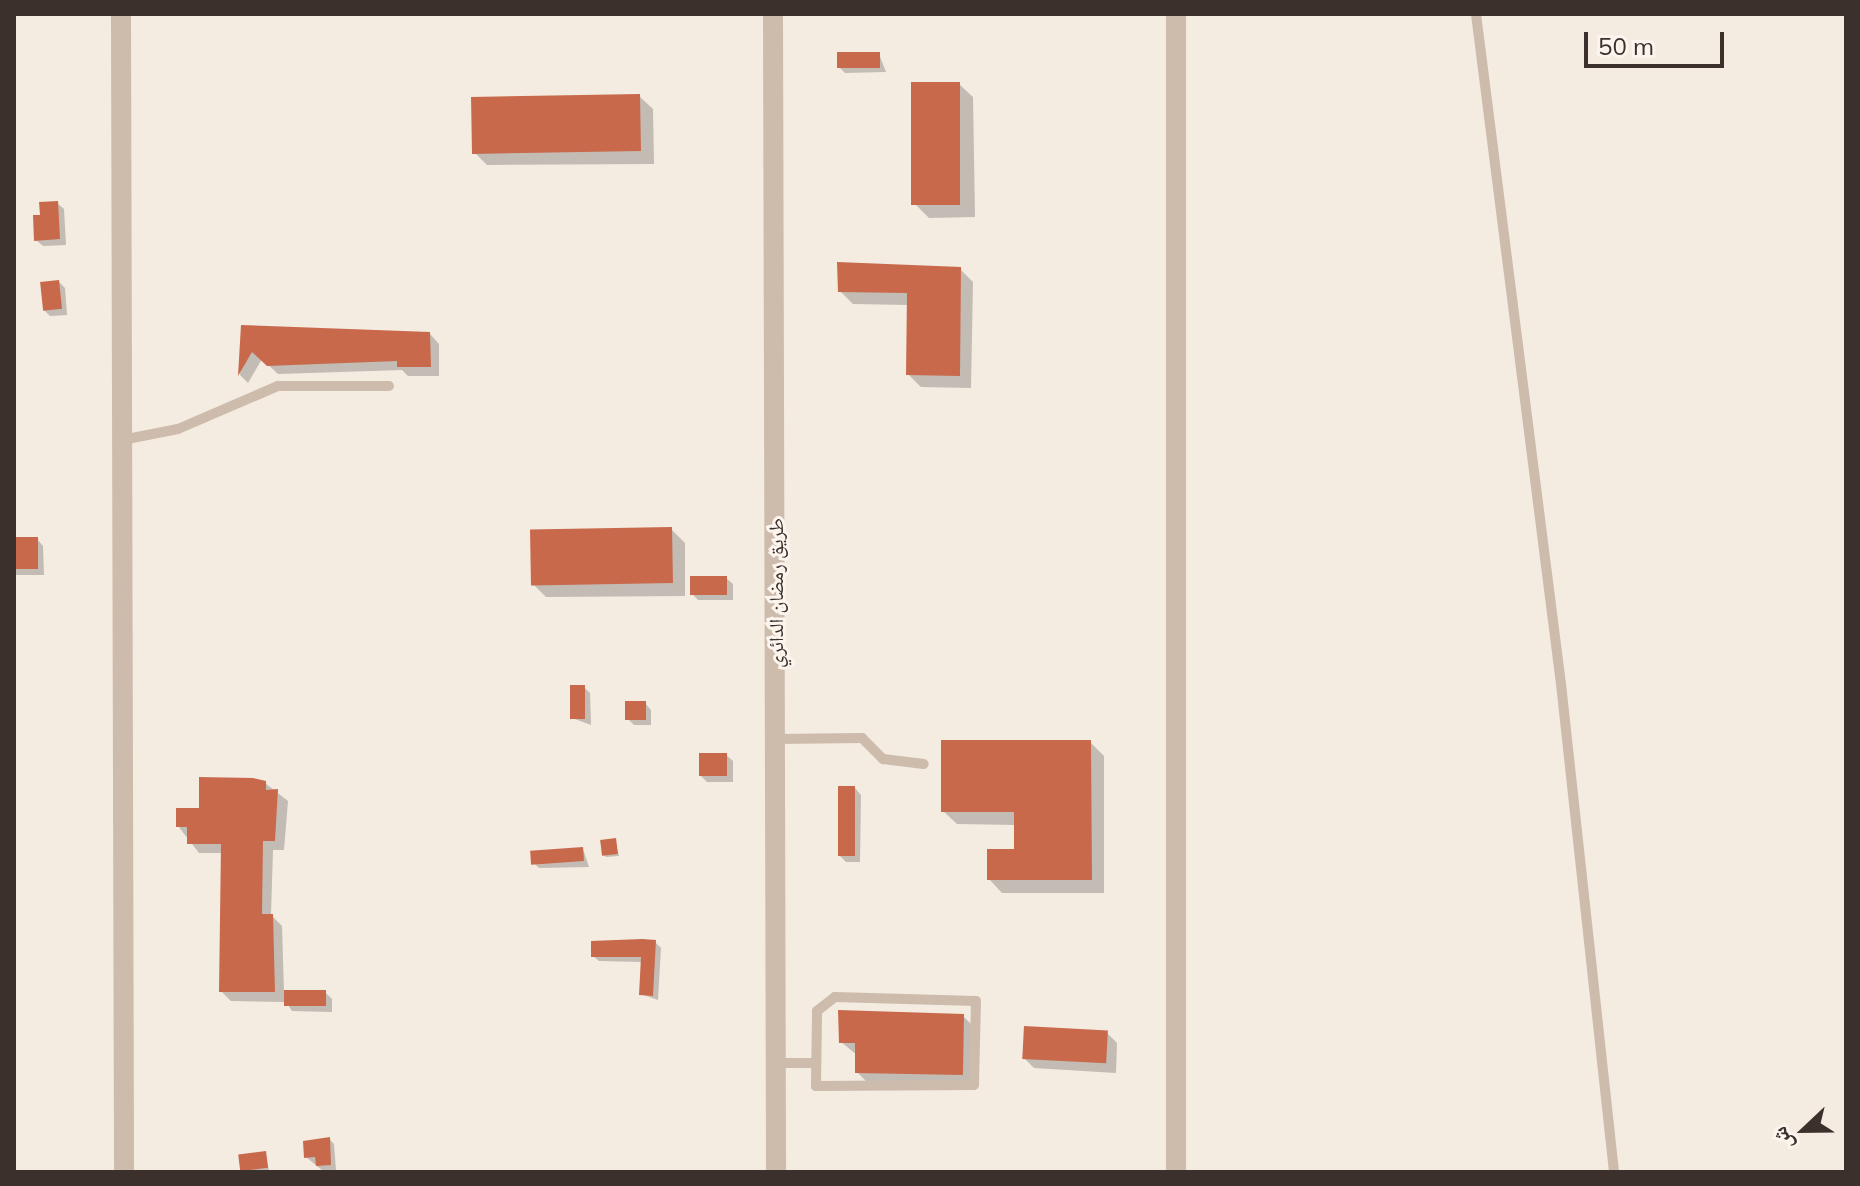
<!DOCTYPE html>
<meta charset="utf-8">
<style>
body{margin:0}
#map{position:relative;width:1860px;height:1186px;overflow:hidden;background:#f4ebe1;font-family:Mulish,"Noto Naskh Arabic",sans-serif}
div>[style]{position:absolute}
.shadow>*{inset:0;background:#0003}
.building>*{inset:0;background:#c8694b;transform-origin:0 0}
.service>*{height:10px;margin:-5px;padding:0 5px;transform-origin:5px;border-radius:5px;background:#cdbbac}
.minor>*{height:20px;margin:-10px;padding:0 10px;transform-origin:10px;border-radius:10px;background:#cdbbac}
.tertiary>*{height:20px;margin:-10px;padding:0 10px;transform-origin:10px;border-radius:10px;background:#cdbbac}
span{translate:-50% -50%;white-space:nowrap;text-align:center;line-height:1.15;-webkit-text-stroke:6px #fbf5ee;paint-order:stroke}
.street-label{font-size:20px;color:#3b302b}
.frame{position:absolute;inset:0;border:16px solid #3b302b;pointer-events:none}
.north{position:absolute;left:1764px;top:1090px;width:80px;height:80px;-webkit-text-stroke:6px #fbf5ee;paint-order:stroke;rotate:248deg;font-size:22px;font-weight:700;line-height:32px;text-align:center;color:#3b302b}
.north::after{content:'';display:block;margin:auto;width:28px;height:36px;background:#3b302b;clip-path:polygon(50% 0,100% 100%,50% 72%,0 100%)}
.scale{position:absolute;left:1584px;top:32px;width:140px;height:36px;box-sizing:border-box;border:4px solid #3b302b;border-top:0;padding-left:10px;font-size:24px;line-height:28px;white-space:nowrap;color:#3b302b;-webkit-text-stroke:6px #fbf5ee;paint-order:stroke}
</style>
<div id="map">
<div class="shadow">
<i style="clip-path:polygon(879px 54px,886px 72px,845px 73px,839px 67px)"></i>
<i style="clip-path:polygon(959px 84px,973px 97px,975px 217px,929px 218px,915px 204px)"></i>
<i style="clip-path:polygon(639px 96px,653px 109px,654px 164px,487px 165px,474px 152px)"></i>
<i style="clip-path:polygon(57px 203px,64px 209px,66px 245px,43px 246px,36px 240px,42px 217px)"></i>
<i style="clip-path:polygon(960px 269px,973px 282px,971px 388px,921px 387px,908px 374px,909px 305px,853px 304px,840px 291px)"></i>
<i style="clip-path:polygon(59px 282px,65px 288px,67px 315px,50px 316px,44px 310px)"></i>
<i style="clip-path:polygon(243px 327px,430px 334px,439px 344px,439px 376px,408px 376px,402px 370px,278px 374px,262px 359px,248px 383px,240px 375px)"></i>
<i style="clip-path:polygon(671px 529px,685px 543px,685px 596px,546px 597px,532px 583px)"></i>
<i style="clip-path:polygon(37px 539px,43px 546px,44px 575px,14px 575px,14px 540px)"></i>
<i style="clip-path:polygon(726px 578px,733px 584px,733px 600px,698px 600px,692px 594px)"></i>
<i style="clip-path:polygon(584px 687px,590px 693px,591px 725px,572px 718px)"></i>
<i style="clip-path:polygon(645px 703px,651px 710px,651px 725px,634px 725px,628px 719px)"></i>
<i style="clip-path:polygon(1090px 742px,1104px 756px,1104px 893px,1002px 893px,989px 879px,1016px 851px,1016px 825px,957px 824px,943px 811px)"></i>
<i style="clip-path:polygon(726px 755px,733px 761px,733px 782px,707px 782px,701px 776px)"></i>
<i style="clip-path:polygon(265px 783px,288px 801px,284px 850px,273px 850px,271px 915px,282px 926px,284px 992px,325px 992px,332px 999px,332px 1012px,292px 1011px,286px 1002px,231px 1001px,221px 991px,223px 853px,199px 853px,178px 826px)"></i>
<i style="clip-path:polygon(855px 788px,861px 795px,860px 862px,846px 862px,840px 856px)"></i>
<i style="clip-path:polygon(615px 840px,619px 856px,606px 857px,604px 855px)"></i>
<i style="clip-path:polygon(583px 849px,589px 867px,539px 868px,532px 861px)"></i>
<i style="clip-path:polygon(655px 942px,661px 948px,658px 1000px,641px 994px,643px 962px,599px 961px,593px 956px)"></i>
<i style="clip-path:polygon(963px 1016px,976px 1029px,975px 1087px,870px 1085px,857px 1072px,857px 1055px,841px 1042px)"></i>
<i style="clip-path:polygon(1107px 1033px,1117px 1043px,1116px 1073px,1034px 1068px,1024px 1058px)"></i>
<i style="clip-path:polygon(329px 1139px,334px 1144px,336px 1170px,323px 1171px,306px 1157px)"></i>
<i style="clip-path:polygon(265px 1153px,269px 1170px,241px 1170px)"></i>
</div>
<div class="building">
<i style="left:837px;top:52px;width:43px;height:16px"></i>
<i style="left:911px;top:82px;width:49px;height:123px"></i>
<i style="left:640px;top:94px;width:57px;height:169px;rotate:89deg"></i>
<i style="clip-path:polygon(58px 201px,60px 239px,34px 241px,33px 215px,40px 215px,39px 202px)"></i>
<i style="clip-path:polygon(837px 262px,961px 267px,960px 376px,906px 375px,907px 293px,838px 292px)"></i>
<i style="left:59px;top:280px;width:29px;height:19px;rotate:84deg"></i>
<i style="clip-path:polygon(241px 325px,430px 332px,431px 367px,397px 367px,397px 361px,267px 366px,252px 352px,238px 376px)"></i>
<i style="left:672px;top:527px;width:56px;height:142px;rotate:89deg"></i>
<i style="left:38px;top:537px;width:32px;height:24px;rotate:90deg"></i>
<i style="left:690px;top:576px;width:37px;height:19px"></i>
<i style="left:570px;top:685px;width:15px;height:34px"></i>
<i style="left:625px;top:701px;width:21px;height:19px"></i>
<i style="clip-path:polygon(941px 740px,1091px 740px,1092px 880px,987px 880px,987px 849px,1014px 849px,1014px 812px,941px 812px)"></i>
<i style="left:699px;top:753px;width:28px;height:23px"></i>
<i style="clip-path:polygon(199px 777px,253px 778px,266px 781px,266px 790px,278px 789px,275px 841px,263px 841px,262px 914px,273px 914px,275px 992px,219px 992px,221px 844px,187px 844px,187px 827px,176px 827px,176px 808px,199px 808px)"></i>
<i style="left:838px;top:786px;width:17px;height:70px"></i>
<i style="left:616px;top:838px;width:16px;height:16px;rotate:83deg"></i>
<i style="left:583px;top:847px;width:14px;height:53px;rotate:86deg"></i>
<i style="clip-path:polygon(642px 939px,656px 940px,653px 996px,639px 995px,641px 957px,591px 957px,591px 941px)"></i>
<i style="left:284px;top:990px;width:42px;height:16px"></i>
<i style="clip-path:polygon(838px 1010px,964px 1014px,963px 1075px,855px 1073px,855px 1043px,839px 1043px)"></i>
<i style="left:1024px;top:1026px;width:84px;height:33px;rotate:3deg"></i>
<i style="clip-path:polygon(330px 1137px,331px 1165px,316px 1166px,315px 1157px,304px 1158px,303px 1141px)"></i>
<i style="left:266px;top:1151px;width:17px;height:28px;rotate:83deg"></i>
</div>
<div class="service">
<i style="left:1476px;top:14px;width:675px;rotate:82.77deg"></i>
<i style="left:1561px;top:684px;width:491px;rotate:83.8deg"></i>
<i style="left:122px;top:440px;width:57px;rotate:-11.1deg"></i>
<i style="left:178px;top:429px;width:109px;rotate:-23.3deg"></i>
<i style="left:278px;top:386px;width:111px"></i>
<i style="left:776px;top:739px;width:86px;rotate:-0.7deg"></i>
<i style="left:862px;top:738px;width:30px;rotate:45deg"></i>
<i style="left:883px;top:759px;width:41px;rotate:7deg"></i>
<i style="left:835px;top:997px;width:141px;rotate:1.6deg"></i>
<i style="left:976px;top:1001px;width:84px;rotate:91.4deg"></i>
<i style="left:974px;top:1085px;width:158px;rotate:179.6deg"></i>
<i style="left:816px;top:1086px;width:75px;rotate:-89.2deg"></i>
<i style="left:817px;top:1011px;width:23px;rotate:-38deg"></i>
<i style="left:775px;top:1063px;width:41px"></i>
</div>
<div class="minor">
<i style="left:121px;top:14px;width:1158px;rotate:89.85deg"></i>
<i style="left:1176px;top:14px;width:1158px;rotate:90deg"></i>
</div>
<div class="tertiary">
<i style="left:773px;top:14px;width:1158px;rotate:89.85deg"></i>
</div>
<div class="street-label">
<span style="left:775px;top:593px;rotate:-90deg">طريق رمضان الدائري</span>
</div>
<div class="frame"></div>
<div class="north">ش</div>
<div class="scale">50 m</div>
</div>
